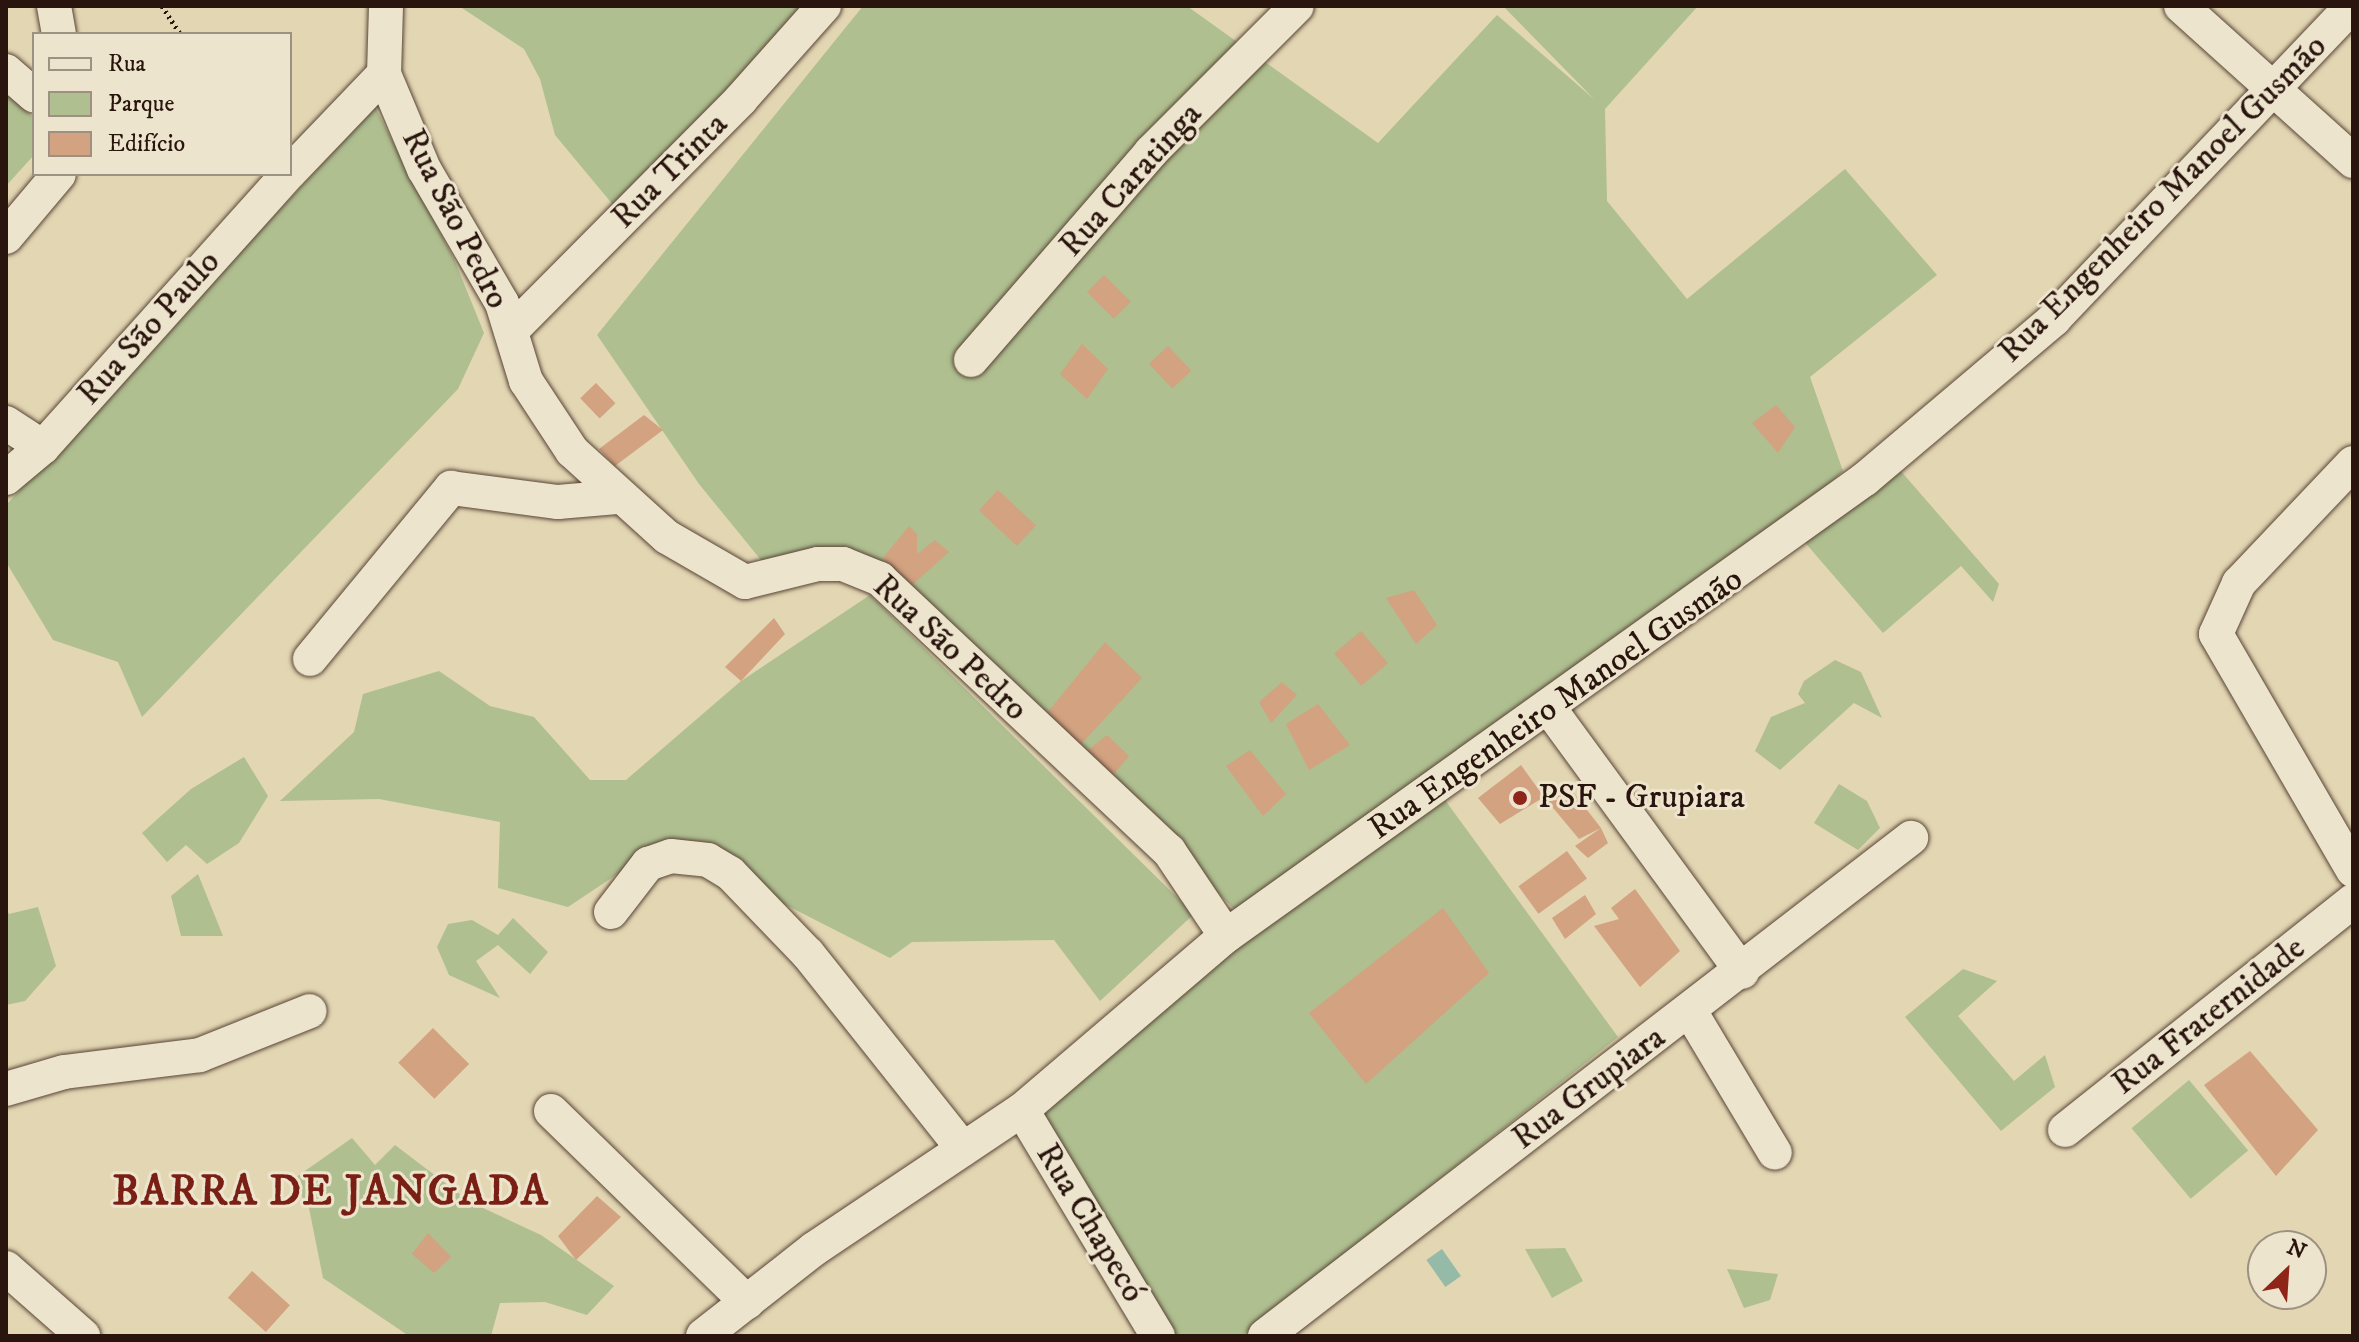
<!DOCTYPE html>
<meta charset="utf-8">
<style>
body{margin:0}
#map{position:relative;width:2359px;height:1342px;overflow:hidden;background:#e3d6b3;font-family:"IM FELL DW Pica",serif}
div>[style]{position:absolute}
.green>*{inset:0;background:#afbf90;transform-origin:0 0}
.water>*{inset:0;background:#96baa8;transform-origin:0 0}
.building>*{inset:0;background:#d2a281;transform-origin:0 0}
.path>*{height:5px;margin-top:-2.5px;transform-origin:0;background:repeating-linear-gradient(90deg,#29150d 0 2px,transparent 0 6px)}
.roads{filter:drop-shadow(0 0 2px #584536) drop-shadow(0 0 2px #584536)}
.minor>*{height:34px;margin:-17px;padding:0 17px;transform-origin:17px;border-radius:17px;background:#ede4ce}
.dots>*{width:22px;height:22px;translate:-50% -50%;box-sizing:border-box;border:4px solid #ede4ce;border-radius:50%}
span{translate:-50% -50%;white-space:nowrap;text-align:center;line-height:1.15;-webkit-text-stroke:6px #ede4ce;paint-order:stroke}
.street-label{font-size:34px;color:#29150d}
.poi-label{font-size:34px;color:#29150d}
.left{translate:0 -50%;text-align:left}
.district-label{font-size:42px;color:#7a1f14;font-weight:700;letter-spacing:2px}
.frame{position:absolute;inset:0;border:8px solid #29150d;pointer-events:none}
.legend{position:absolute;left:32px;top:32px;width:260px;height:144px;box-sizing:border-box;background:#ede4ce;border:2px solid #9f9181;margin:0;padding:10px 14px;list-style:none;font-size:24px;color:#29150d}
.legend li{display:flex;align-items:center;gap:16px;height:40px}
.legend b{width:40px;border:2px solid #9f9181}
.north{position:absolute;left:2247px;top:1230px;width:80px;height:80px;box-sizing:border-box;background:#ede4ce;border:2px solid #9f9181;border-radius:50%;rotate:25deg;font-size:22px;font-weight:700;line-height:32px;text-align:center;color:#29150d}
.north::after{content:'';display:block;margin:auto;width:28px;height:36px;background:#8f2418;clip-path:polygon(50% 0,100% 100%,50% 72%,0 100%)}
</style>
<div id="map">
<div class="green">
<i style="clip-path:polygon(459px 6px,807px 6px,614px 206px,555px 135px,540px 79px,524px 49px)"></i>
<i style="clip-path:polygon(863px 6px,1187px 6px,1378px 143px,1497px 15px,1594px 99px,1503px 6px,1698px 6px,1605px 109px,1607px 201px,1687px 299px,1845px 169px,1937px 275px,1810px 377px,1843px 471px,1725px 584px,1238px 913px,933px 609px,851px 551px,761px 560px,699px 484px,597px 335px)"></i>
<i style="clip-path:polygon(6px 92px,34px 118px,34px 155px,6px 186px)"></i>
<i style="clip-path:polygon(375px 107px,454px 259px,484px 333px,458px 389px,142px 717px,118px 662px,53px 640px,6px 562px,6px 505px)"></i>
<i style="clip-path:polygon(1893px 462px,1999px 584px,1993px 602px,1961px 566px,1883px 633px,1802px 539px)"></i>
<i style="clip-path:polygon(870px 595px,1194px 914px,1100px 1001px,1054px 940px,912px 942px,890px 958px,664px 843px,568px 907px,498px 888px,500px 822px,379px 799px,280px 801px,354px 732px,363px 694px,439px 671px,490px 706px,534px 717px,590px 780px,626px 780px,741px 681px)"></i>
<i style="clip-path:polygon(1835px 660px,1861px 672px,1882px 718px,1854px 703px,1780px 770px,1755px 751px,1771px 717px,1805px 703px,1798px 694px,1804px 681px)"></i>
<i style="clip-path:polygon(244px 757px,268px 796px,239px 843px,207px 864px,186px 845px,167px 862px,142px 833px,191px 789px)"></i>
<i style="clip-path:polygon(1839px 784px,1867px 801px,1880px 828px,1858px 850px,1814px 823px)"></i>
<i style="clip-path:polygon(1445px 800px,1618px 1037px,1242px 1336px,1175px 1336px,1039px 1107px,1225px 944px)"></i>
<i style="clip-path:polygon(198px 874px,223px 936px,181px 936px,171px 896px)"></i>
<i style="clip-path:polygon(38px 907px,56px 966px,25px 1001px,6px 1005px,6px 908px,9px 914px)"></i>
<i style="clip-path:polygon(513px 918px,548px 952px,530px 974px,498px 945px,476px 961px,500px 998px,449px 975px,437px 947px,448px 924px,472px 920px,498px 935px)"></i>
<i style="clip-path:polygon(1963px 969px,1997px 981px,1958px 1016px,2014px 1081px,2045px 1055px,2055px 1087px,2001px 1131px,1905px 1017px)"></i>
<i style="left:2189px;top:1080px;width:92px;height:75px;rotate:50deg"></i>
<i style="clip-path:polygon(352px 1138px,375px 1165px,395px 1145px,470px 1202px,541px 1235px,614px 1286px,587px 1315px,545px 1302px,500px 1303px,491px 1336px,409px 1336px,323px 1278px,309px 1208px,292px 1180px)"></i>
<i style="clip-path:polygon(1565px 1248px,1583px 1281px,1552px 1298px,1525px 1249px)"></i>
<i style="clip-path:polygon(1727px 1269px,1778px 1274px,1770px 1300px,1744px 1308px)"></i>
</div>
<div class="water">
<i style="left:1442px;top:1249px;width:33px;height:19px;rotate:55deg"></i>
</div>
<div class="building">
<i style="left:1104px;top:275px;width:38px;height:24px;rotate:45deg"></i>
<i style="clip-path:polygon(1082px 344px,1108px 369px,1087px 399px,1060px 374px)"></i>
<i style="left:1168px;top:346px;width:34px;height:26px;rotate:47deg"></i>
<i style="left:596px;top:383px;width:28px;height:22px;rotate:46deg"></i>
<i style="clip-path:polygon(1776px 405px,1795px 427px,1778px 453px,1752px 423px)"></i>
<i style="clip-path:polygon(644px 415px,663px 430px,615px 466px,599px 449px)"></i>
<i style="left:998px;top:490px;width:52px;height:28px;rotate:43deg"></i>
<i style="clip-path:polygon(909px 526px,917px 534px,917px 554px,935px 540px,949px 552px,910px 587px,883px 558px)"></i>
<i style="clip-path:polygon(1414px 590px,1437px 625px,1416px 644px,1386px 598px)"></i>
<i style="clip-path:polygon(774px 618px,785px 634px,741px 681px,725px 667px)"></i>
<i style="left:1361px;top:631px;width:42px;height:35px;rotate:50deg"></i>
<i style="clip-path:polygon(1105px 642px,1142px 678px,1074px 752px,1043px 718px)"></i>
<i style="clip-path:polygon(1282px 682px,1297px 695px,1271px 723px,1259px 702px)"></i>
<i style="clip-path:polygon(1318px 704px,1350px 745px,1309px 770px,1286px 724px)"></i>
<i style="clip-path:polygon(1107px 735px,1129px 756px,1108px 781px,1082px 755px)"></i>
<i style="clip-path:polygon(1250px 750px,1286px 794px,1263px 816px,1226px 766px)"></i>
<i style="clip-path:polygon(1521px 765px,1544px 797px,1500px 824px,1478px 798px)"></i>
<i style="clip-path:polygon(1570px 788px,1601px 828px,1608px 843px,1588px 858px,1575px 846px,1601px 828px,1579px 839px,1544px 797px)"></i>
<i style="left:1567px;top:851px;width:34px;height:60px;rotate:54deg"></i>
<i style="clip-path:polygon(1635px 889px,1680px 951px,1640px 987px,1594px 926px,1619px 919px,1611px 908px)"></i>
<i style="clip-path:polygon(1585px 895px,1596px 914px,1565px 939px,1552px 918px)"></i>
<i style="clip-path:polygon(1443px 908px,1489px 973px,1366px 1084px,1309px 1013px)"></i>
<i style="left:433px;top:1028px;width:51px;height:49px;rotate:45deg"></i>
<i style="clip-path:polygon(2250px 1051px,2318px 1130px,2276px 1176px,2204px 1085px)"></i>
<i style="clip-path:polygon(597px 1196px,621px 1217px,576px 1260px,558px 1236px)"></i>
<i style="clip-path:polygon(428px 1233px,451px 1257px,434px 1273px,412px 1254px)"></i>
<i style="left:252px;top:1271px;width:51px;height:36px;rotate:42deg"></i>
</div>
<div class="path">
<i style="left:162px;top:6px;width:33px;rotate:57deg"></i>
</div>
<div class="roads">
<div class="minor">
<i style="left:54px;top:6px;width:28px;rotate:80deg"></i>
<i style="left:2181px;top:6px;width:232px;rotate:42deg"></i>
<i style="left:6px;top:71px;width:37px;rotate:41deg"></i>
<i style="left:384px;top:74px;width:103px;rotate:67.2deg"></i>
<i style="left:424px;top:169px;width:155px;rotate:59.8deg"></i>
<i style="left:502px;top:303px;width:82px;rotate:72.9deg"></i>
<i style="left:526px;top:381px;width:84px;rotate:56.7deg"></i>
<i style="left:572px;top:451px;width:128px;rotate:42.2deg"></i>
<i style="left:667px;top:537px;width:90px;rotate:30deg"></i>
<i style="left:745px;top:582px;width:75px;rotate:-13.9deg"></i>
<i style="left:818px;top:564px;width:25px"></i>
<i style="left:843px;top:564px;width:40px;rotate:22deg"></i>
<i style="left:880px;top:579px;width:397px;rotate:43.3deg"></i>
<i style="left:1169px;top:851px;width:102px;rotate:56.2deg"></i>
<i style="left:290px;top:172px;width:136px;rotate:-46.2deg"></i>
<i style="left:384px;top:74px;width:68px;rotate:-88.3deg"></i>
<i style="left:6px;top:237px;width:82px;rotate:-49.9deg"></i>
<i style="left:511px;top:331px;width:327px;rotate:-45.2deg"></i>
<i style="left:741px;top:99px;width:125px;rotate:-48.3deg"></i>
<i style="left:971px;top:360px;width:275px;rotate:-49.1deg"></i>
<i style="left:1151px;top:152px;width:206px;rotate:-45deg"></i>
<i style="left:6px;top:423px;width:44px;rotate:33deg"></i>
<i style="left:2353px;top:463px;width:166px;rotate:133.5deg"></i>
<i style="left:2239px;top:583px;width:56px;rotate:114.3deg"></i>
<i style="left:2216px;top:634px;width:273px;rotate:59.9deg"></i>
<i style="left:6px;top:478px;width:48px;rotate:-40deg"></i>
<i style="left:43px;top:447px;width:367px;rotate:-48.1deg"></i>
<i style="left:310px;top:659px;width:222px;rotate:-50.5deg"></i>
<i style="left:451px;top:488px;width:108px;rotate:7.5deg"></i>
<i style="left:558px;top:502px;width:59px;rotate:-4.8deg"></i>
<i style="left:1549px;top:708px;width:327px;rotate:53.8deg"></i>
<i style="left:611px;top:912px;width:61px;rotate:-52.4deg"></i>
<i style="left:648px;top:864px;width:24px;rotate:-19deg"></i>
<i style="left:671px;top:856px;width:37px;rotate:6deg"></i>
<i style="left:708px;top:860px;width:26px;rotate:31deg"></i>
<i style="left:730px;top:873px;width:112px;rotate:46.1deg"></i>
<i style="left:808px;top:954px;width:249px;rotate:51.5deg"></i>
<i style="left:1690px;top:1011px;width:165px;rotate:59.1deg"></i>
<i style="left:6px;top:1089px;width:60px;rotate:-16.3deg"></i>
<i style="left:64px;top:1072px;width:137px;rotate:-7.1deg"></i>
<i style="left:200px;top:1055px;width:118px;rotate:-21.8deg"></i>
<i style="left:1022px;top:1110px;width:264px;rotate:59deg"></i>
<i style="left:551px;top:1111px;width:274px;rotate:44.3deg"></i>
<i style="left:2065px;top:1130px;width:368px;rotate:-38.5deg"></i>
<i style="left:6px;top:1268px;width:103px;rotate:41.4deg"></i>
<i style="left:703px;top:1336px;width:141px;rotate:-38.1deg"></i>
<i style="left:814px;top:1249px;width:250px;rotate:-33.8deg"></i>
<i style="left:1022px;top:1110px;width:268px;rotate:-40.5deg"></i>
<i style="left:1226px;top:936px;width:786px;rotate:-35.57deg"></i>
<i style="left:1865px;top:479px;width:248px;rotate:-40.2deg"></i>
<i style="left:2054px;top:319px;width:432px;rotate:-46.4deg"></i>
<i style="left:1265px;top:1336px;width:816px;rotate:-37.63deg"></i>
</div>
</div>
<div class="dots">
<i style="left:1520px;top:798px;background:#8f2418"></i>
</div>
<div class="street-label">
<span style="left:670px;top:171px;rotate:-45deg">Rua Trinta</span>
<span style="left:1131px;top:180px;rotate:-48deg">Rua Caratinga</span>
<span style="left:2163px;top:199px;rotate:-45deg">Rua Engenheiro Manoel Gusmão</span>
<span style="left:455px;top:219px;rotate:63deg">Rua São Pedro</span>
<span style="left:149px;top:328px;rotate:-48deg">Rua São Paulo</span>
<span style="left:950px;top:648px;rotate:43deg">Rua São Pedro</span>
<span style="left:1556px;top:704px;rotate:-35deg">Rua Engenheiro Manoel Gusmão</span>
<span style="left:2209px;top:1016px;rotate:-38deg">Rua Fraternidade</span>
<span style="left:1589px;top:1088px;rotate:-37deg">Rua Grupiara</span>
<span style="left:1090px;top:1223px;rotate:59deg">Rua Chapecó</span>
</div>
<div class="poi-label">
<span class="left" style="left:1538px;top:798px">PSF - Grupiara</span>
</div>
<div class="district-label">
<span style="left:331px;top:1192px">BARRA DE JANGADA</span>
</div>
<div class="frame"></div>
<ul class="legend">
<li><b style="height:10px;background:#ede4ce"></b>Rua</li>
<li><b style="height:22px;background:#afbf90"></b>Parque</li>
<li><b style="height:22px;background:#d2a281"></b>Edifício</li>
</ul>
<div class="north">N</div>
</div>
